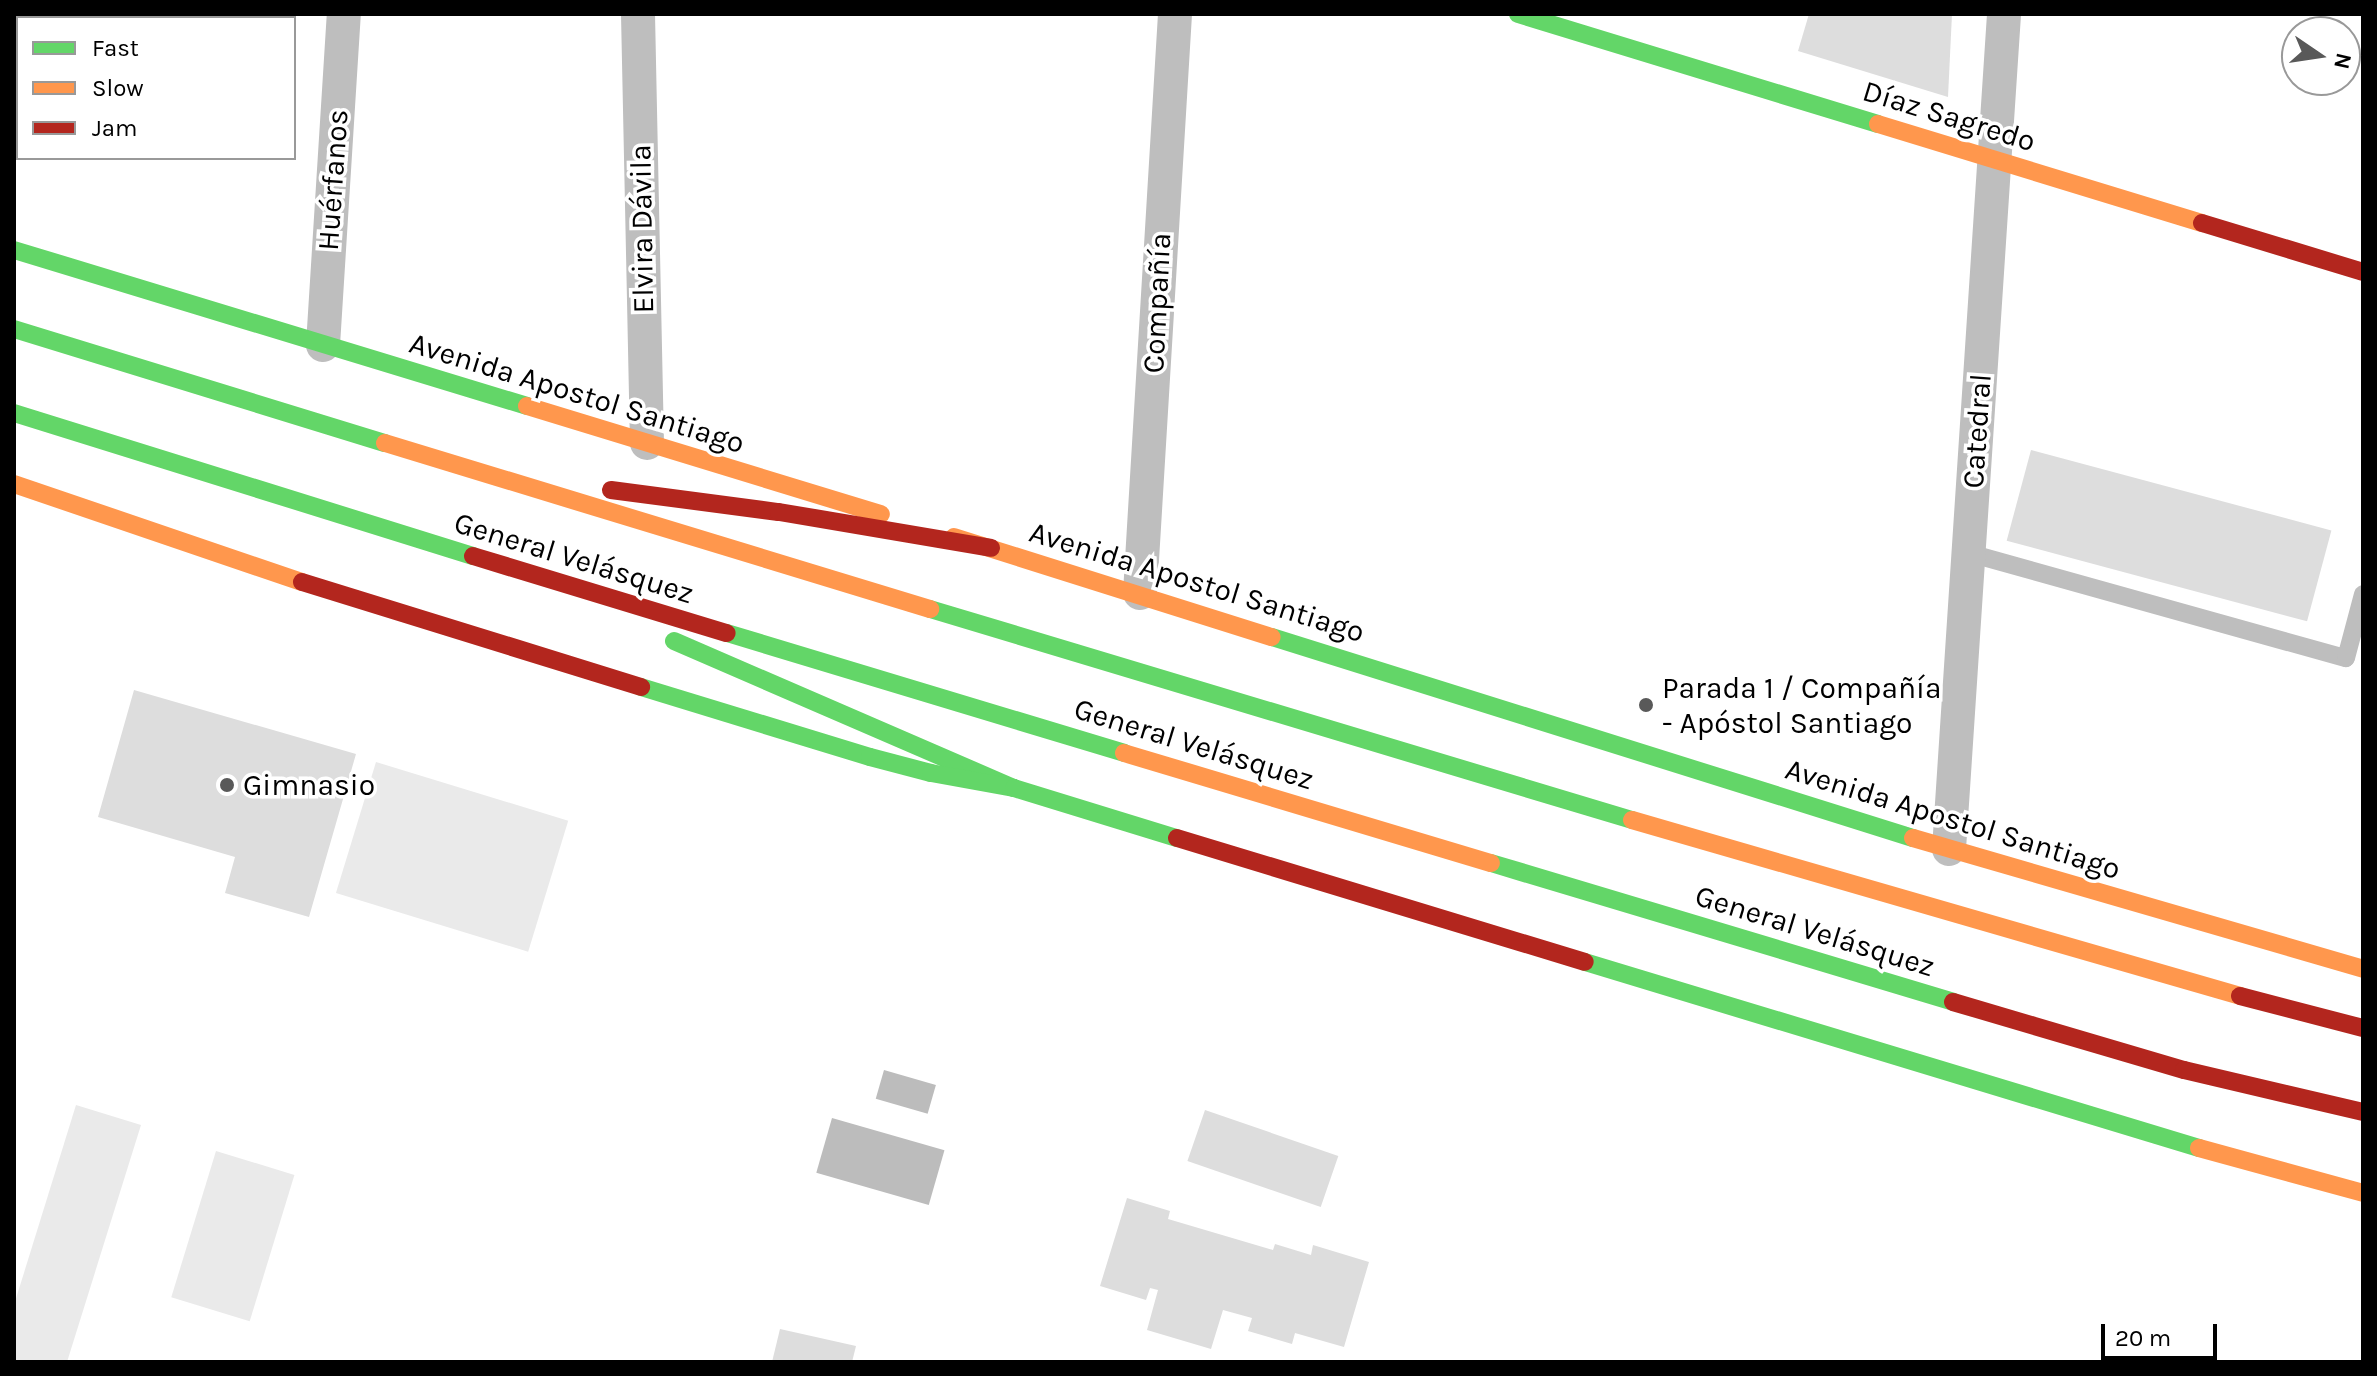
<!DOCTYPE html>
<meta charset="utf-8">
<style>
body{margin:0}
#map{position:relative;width:2377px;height:1376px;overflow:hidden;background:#fff;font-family:Karla,sans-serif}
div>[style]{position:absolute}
.green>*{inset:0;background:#eaeaea;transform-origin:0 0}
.water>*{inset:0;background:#bcbcbc;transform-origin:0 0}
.building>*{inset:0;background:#ddd;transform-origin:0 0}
.lane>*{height:18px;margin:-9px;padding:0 9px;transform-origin:9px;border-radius:9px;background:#bebebe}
.street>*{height:34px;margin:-17px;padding:0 17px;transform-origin:17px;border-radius:17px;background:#bebebe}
.fast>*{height:18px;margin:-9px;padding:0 9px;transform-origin:9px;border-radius:9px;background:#63d668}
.slow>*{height:18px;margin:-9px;padding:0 9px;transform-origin:9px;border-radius:9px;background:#ff974d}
.jam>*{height:18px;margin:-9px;padding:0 9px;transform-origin:9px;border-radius:9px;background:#b3261e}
.dots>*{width:22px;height:22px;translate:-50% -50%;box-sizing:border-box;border:4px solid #fff;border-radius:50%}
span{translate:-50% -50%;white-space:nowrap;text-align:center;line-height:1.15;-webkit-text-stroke:7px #fff;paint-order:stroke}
.street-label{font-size:30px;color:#000}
.poi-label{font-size:30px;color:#000}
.left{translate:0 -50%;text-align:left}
.frame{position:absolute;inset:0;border:16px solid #000;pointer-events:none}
.legend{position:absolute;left:16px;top:16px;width:280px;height:144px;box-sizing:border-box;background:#fff;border:2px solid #999;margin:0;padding:10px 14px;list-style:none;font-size:24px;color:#000}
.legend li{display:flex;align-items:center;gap:16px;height:40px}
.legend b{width:40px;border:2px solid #999}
.north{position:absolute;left:2281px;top:16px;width:80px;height:80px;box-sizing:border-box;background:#fff;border:2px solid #999;border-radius:50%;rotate:103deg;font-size:22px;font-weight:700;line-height:32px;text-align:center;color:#000}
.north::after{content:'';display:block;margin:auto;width:28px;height:36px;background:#595959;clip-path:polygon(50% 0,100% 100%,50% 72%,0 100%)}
.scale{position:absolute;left:2101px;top:1324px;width:116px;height:36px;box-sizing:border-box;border:4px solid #000;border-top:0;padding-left:10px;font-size:24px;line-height:28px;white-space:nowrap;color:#000;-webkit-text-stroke:6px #fff;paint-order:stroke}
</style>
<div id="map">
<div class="green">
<i style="left:376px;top:762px;width:201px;height:137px;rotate:17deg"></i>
<i style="clip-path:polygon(76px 1105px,141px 1125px,67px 1362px,14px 1362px,14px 1305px)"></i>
<i style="left:216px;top:1151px;width:82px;height:153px;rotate:17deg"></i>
</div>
<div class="water">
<i style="left:884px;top:1070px;width:54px;height:30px;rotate:16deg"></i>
<i style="left:832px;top:1118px;width:117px;height:57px;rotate:16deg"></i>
</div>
<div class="building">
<i style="clip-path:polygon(1809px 14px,1952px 14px,1948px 97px,1798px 51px)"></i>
<i style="left:2031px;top:450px;width:311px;height:94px;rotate:15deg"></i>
<i style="clip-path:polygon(134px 690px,356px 754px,309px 917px,225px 893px,235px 857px,98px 817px)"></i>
<i style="left:1205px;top:1110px;width:141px;height:54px;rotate:19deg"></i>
<i style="clip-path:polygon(1127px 1198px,1170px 1211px,1168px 1219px,1273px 1250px,1275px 1244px,1311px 1255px,1313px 1245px,1369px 1262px,1344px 1347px,1295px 1333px,1292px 1344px,1248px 1331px,1252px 1318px,1223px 1310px,1211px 1349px,1147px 1330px,1158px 1290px,1150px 1288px,1146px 1300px,1100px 1286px)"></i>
<i style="clip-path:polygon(780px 1329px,856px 1346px,852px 1362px,772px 1362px)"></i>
</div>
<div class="lane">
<i style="left:1969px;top:553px;width:391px;rotate:15.6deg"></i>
<i style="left:2346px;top:658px;width:66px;rotate:-75.1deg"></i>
</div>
<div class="street">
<i style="left:638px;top:14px;width:429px;rotate:88.8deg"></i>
<i style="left:14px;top:54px;width:40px;rotate:-85.7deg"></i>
<i style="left:323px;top:345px;width:332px;rotate:-86.4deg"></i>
<i style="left:1140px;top:593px;width:580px;rotate:-86.54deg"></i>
<i style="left:1949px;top:849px;width:837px;rotate:-86.23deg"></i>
</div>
<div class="fast">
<i style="left:1518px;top:14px;width:376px;rotate:17deg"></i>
<i style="left:14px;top:250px;width:536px;rotate:16.91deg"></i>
<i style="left:14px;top:329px;width:388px;rotate:17.1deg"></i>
<i style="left:14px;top:413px;width:481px;rotate:17.3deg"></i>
<i style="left:930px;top:609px;width:733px;rotate:16.73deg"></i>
<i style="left:727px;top:633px;width:415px;rotate:16.8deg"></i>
<i style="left:1272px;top:637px;width:672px;rotate:17.41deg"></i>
<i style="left:674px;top:641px;width:370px;rotate:23.4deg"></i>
<i style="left:641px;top:687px;width:239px;rotate:17deg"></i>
<i style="left:870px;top:757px;width:63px;rotate:14.7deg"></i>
<i style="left:931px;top:773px;width:84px;rotate:10.2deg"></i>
<i style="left:1014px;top:788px;width:170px;rotate:17.1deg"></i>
<i style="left:1491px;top:863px;width:482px;rotate:16.7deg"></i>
<i style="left:1585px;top:962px;width:642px;rotate:16.85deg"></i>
</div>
<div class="slow">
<i style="left:1878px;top:124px;width:339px;rotate:17deg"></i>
<i style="left:527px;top:406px;width:370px;rotate:17deg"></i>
<i style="left:385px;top:443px;width:570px;rotate:16.94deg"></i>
<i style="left:14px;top:484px;width:304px;rotate:18.8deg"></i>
<i style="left:954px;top:537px;width:333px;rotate:17.5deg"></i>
<i style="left:1124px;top:753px;width:383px;rotate:16.7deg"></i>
<i style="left:1632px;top:820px;width:633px;rotate:16.14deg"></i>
<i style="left:1913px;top:838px;width:469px;rotate:16.2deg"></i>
<i style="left:2199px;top:1148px;width:170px;rotate:15.3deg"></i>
</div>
<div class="jam">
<i style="left:2202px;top:223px;width:168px;rotate:16.9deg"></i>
<i style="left:611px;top:490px;width:169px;rotate:7.5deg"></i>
<i style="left:779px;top:512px;width:215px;rotate:9.6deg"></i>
<i style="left:473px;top:556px;width:265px;rotate:16.9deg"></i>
<i style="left:302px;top:582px;width:355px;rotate:17.2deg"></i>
<i style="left:1177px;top:838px;width:426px;rotate:16.9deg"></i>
<i style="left:2240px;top:996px;width:127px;rotate:14.6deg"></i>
<i style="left:1953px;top:1002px;width:241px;rotate:16.4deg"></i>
<i style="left:2184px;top:1070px;width:184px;rotate:13.2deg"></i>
</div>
<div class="dots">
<i style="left:1646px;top:705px;background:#595959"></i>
<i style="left:227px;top:785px;background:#595959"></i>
</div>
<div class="street-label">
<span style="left:1949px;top:116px;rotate:17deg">Díaz Sagredo</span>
<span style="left:333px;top:180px;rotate:-86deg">Huérfanos</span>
<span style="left:642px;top:229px;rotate:-91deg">Elvira Dávila</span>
<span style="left:1157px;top:303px;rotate:-87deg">Compañía</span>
<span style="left:577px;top:393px;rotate:17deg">Avenida Apostol Santiago</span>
<span style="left:1977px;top:431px;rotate:-86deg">Catedral</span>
<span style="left:574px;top:558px;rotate:17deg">General Velásquez</span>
<span style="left:1197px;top:582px;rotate:17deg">Avenida Apostol Santiago</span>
<span style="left:1194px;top:744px;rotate:17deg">General Velásquez</span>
<span style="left:1953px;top:819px;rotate:17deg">Avenida Apostol Santiago</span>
<span style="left:1815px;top:931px;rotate:17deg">General Velásquez</span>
</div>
<div class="poi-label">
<span class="left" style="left:1662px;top:705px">Parada 1 / Compañía<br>- Apóstol Santiago</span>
<span class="left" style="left:243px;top:785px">Gimnasio</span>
</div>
<div class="frame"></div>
<ul class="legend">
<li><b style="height:10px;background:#63d668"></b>Fast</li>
<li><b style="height:10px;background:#ff974d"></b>Slow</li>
<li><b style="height:10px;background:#b3261e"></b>Jam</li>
</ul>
<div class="north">N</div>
<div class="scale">20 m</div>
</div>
